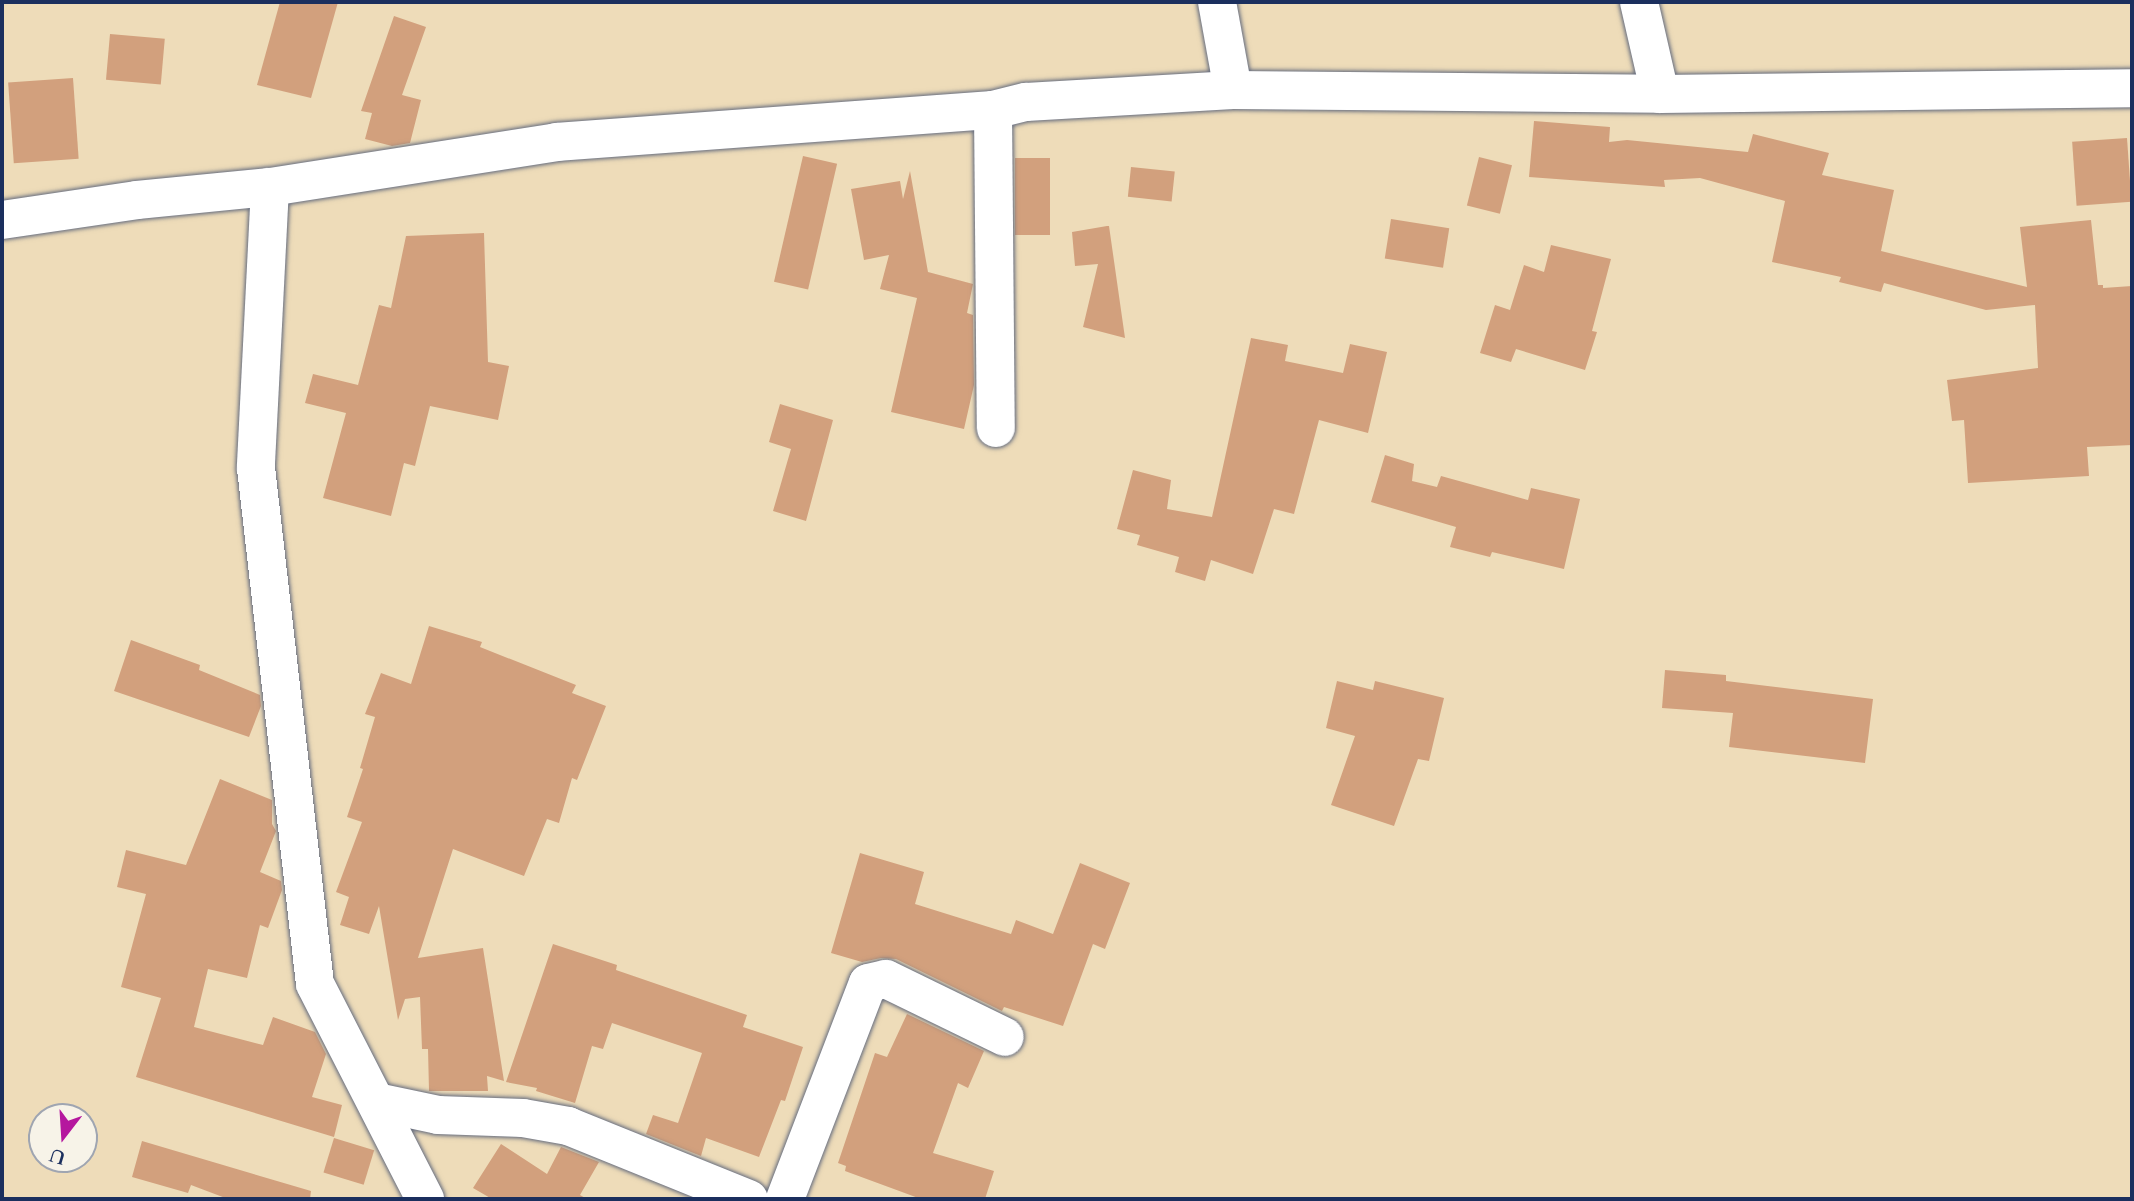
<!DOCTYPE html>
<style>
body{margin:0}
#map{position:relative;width:2134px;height:1201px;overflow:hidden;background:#eedcb9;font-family:Cardo,serif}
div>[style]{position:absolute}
.building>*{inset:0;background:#d2a07d;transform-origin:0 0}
.roads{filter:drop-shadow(0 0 2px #656c7e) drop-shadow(0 0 2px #656c7e)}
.minor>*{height:38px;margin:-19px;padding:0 19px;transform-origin:19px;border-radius:19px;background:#fff}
.tertiary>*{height:38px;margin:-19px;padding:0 19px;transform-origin:19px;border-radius:19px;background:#fff}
span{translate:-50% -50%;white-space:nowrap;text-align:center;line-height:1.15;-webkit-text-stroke:7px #f7f3e8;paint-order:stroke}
.frame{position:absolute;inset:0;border:4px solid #1b2f5e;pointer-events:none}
.north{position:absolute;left:28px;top:1103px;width:70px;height:70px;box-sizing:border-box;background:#f7f3e8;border:2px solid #9fa5b1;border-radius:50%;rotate:197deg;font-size:19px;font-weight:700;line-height:28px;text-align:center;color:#1b2f5e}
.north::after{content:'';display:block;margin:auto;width:24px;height:32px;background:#b5179e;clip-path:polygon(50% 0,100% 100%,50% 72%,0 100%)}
</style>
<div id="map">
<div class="building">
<i style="clip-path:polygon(280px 2px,338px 2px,311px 98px,257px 85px)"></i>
<i style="clip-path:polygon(394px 16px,426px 27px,402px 95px,421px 100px,410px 143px,392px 146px,365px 139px,372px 113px,361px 111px)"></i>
<i style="left:110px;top:34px;width:55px;height:46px;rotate:5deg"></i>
<i style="left:73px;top:78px;width:81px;height:65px;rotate:86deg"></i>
<i style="clip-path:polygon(1534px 121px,1610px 127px,1609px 142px,1627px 140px,1748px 152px,1753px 134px,1829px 153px,1822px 175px,1894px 190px,1881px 251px,2027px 287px,2020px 227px,2091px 220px,2098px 285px,2103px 285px,2103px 288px,2132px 286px,2132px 445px,2087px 447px,2089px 476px,1968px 483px,1964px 420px,1952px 421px,1947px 380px,2038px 368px,2035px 305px,1986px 310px,1884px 283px,1881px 292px,1839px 282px,1841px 277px,1772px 262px,1785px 201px,1700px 178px,1664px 180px,1665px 187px,1529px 177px)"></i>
<i style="left:2127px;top:138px;width:64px;height:55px;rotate:86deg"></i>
<i style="left:803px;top:156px;width:35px;height:129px;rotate:13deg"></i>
<i style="left:1479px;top:157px;width:34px;height:50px;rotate:14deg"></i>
<i style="left:1015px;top:158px;width:35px;height:77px"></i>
<i style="left:1131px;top:167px;width:44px;height:30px;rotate:6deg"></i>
<i style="clip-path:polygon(910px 171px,928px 272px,973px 284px,967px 313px,973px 315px,974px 385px,964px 429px,891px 412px,917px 298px,880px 289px,889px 255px,864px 260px,851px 189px,900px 181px,903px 199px)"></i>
<i style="left:1391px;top:219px;width:59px;height:40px;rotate:9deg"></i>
<i style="clip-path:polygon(1107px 226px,1109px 226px,1125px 338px,1083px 327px,1098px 264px,1075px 266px,1072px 232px)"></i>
<i style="clip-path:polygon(484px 233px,488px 362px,509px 366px,498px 420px,430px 406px,415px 466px,404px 463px,391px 516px,323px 498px,346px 413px,305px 403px,313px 374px,358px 385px,379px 305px,391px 308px,406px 236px)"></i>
<i style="clip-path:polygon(1551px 245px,1611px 259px,1592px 331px,1597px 332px,1585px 370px,1516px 349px,1511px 362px,1480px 353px,1495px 305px,1510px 310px,1524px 265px,1544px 272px)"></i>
<i style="clip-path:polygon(1251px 338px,1288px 345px,1285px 361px,1343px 373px,1350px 344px,1387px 352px,1368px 433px,1319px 420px,1294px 514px,1274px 509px,1253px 574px,1211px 560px,1205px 581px,1175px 572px,1179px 557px,1137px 545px,1140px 535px,1117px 529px,1133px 470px,1171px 480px,1167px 509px,1212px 517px)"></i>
<i style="clip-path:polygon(780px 404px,833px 420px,806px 521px,773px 511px,791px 449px,769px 442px)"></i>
<i style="clip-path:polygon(1385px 455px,1414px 464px,1412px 481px,1437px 487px,1441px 476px,1528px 500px,1531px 488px,1580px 499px,1564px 569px,1492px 552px,1490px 557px,1450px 547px,1456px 527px,1371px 502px)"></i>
<i style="clip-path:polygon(429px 626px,482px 642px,480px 647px,576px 685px,572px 693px,606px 706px,577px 780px,572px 778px,559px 823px,547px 819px,524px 876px,453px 849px,418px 958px,483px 948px,504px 1081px,487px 1076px,488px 1091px,429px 1091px,428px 1049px,422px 1049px,420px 997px,405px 999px,398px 1020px,379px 906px,369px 934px,340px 925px,349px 897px,336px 892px,362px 822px,347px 817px,363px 769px,360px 768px,375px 717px,365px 714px,381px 673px,411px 684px)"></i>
<i style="clip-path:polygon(131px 640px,200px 665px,199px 670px,260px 695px,261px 706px,249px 737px,114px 691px)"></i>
<i style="clip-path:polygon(1665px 670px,1726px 675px,1726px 681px,1873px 699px,1865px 763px,1729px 747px,1733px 713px,1662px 708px)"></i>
<i style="clip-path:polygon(1337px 681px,1373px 690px,1375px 681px,1444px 698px,1429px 761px,1418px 759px,1394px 826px,1331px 805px,1355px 736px,1326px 728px)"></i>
<i style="clip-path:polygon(220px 779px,272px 800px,272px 824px,276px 831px,260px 872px,281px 881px,282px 890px,268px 928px,260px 925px,247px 978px,208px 969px,194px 1027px,263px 1045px,273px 1017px,315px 1032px,326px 1054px,312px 1097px,342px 1105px,334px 1137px,136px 1077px,161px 998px,121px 987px,146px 894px,117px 887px,126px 850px,186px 865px)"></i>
<i style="clip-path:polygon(860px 853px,924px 872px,915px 904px,1011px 934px,1016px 920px,1053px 934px,1080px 863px,1130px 883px,1105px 949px,1093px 944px,1063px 1026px,1004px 1007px,1002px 1011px,896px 959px,881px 958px,862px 962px,831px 953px)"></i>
<i style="clip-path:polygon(553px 944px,617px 965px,616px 970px,747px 1015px,743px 1027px,803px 1047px,785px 1101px,781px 1100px,759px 1157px,706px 1138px,701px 1156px,646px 1134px,653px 1115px,678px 1123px,702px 1053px,612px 1023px,603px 1049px,592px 1046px,575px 1103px,536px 1091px,537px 1088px,506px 1082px)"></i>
<i style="clip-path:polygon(907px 1014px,984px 1051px,968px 1088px,958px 1083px,933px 1153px,994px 1171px,985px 1199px,921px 1199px,845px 1171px,846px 1166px,838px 1163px,875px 1053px,887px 1057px)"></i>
<i style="left:334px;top:1138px;width:42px;height:36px;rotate:17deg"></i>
<i style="clip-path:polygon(142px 1141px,311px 1191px,310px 1199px,228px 1199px,191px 1185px,188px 1193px,132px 1177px)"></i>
<i style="clip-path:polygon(501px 1144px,547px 1174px,561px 1147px,599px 1162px,580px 1195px,587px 1199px,492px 1199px,473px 1188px)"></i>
</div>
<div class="roads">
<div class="minor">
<i style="left:1217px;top:2px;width:89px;rotate:79.7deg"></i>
<i style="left:1639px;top:2px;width:94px;rotate:77.1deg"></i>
<i style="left:993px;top:110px;width:318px;rotate:89.5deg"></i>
<i style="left:270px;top:187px;width:281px;rotate:92.9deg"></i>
<i style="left:256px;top:468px;width:519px;rotate:83.48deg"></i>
<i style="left:315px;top:984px;width:242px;rotate:62.9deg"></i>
<i style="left:377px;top:1102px;width:62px;rotate:12deg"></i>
<i style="left:438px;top:1115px;width:85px;rotate:2deg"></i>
<i style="left:523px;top:1118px;width:46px;rotate:10.1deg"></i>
<i style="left:568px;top:1126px;width:195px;rotate:22deg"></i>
<i style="left:785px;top:1199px;width:231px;rotate:-69deg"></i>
<i style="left:868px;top:983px;width:18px;rotate:-13deg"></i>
<i style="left:886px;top:979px;width:132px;rotate:26deg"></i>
</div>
<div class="tertiary">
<i style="left:2px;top:220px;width:136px;rotate:-8.4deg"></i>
<i style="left:137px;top:200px;width:134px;rotate:-5.6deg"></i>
<i style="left:270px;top:187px;width:290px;rotate:-8.9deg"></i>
<i style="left:556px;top:142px;width:438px;rotate:-4.2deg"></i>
<i style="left:993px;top:110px;width:34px;rotate:-14deg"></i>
<i style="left:1026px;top:102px;width:207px;rotate:-3.3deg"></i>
<i style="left:1233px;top:90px;width:427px;rotate:0.5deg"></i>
<i style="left:1660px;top:94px;width:472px;rotate:-0.7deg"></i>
</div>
</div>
<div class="frame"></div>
<div class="north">U</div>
</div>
